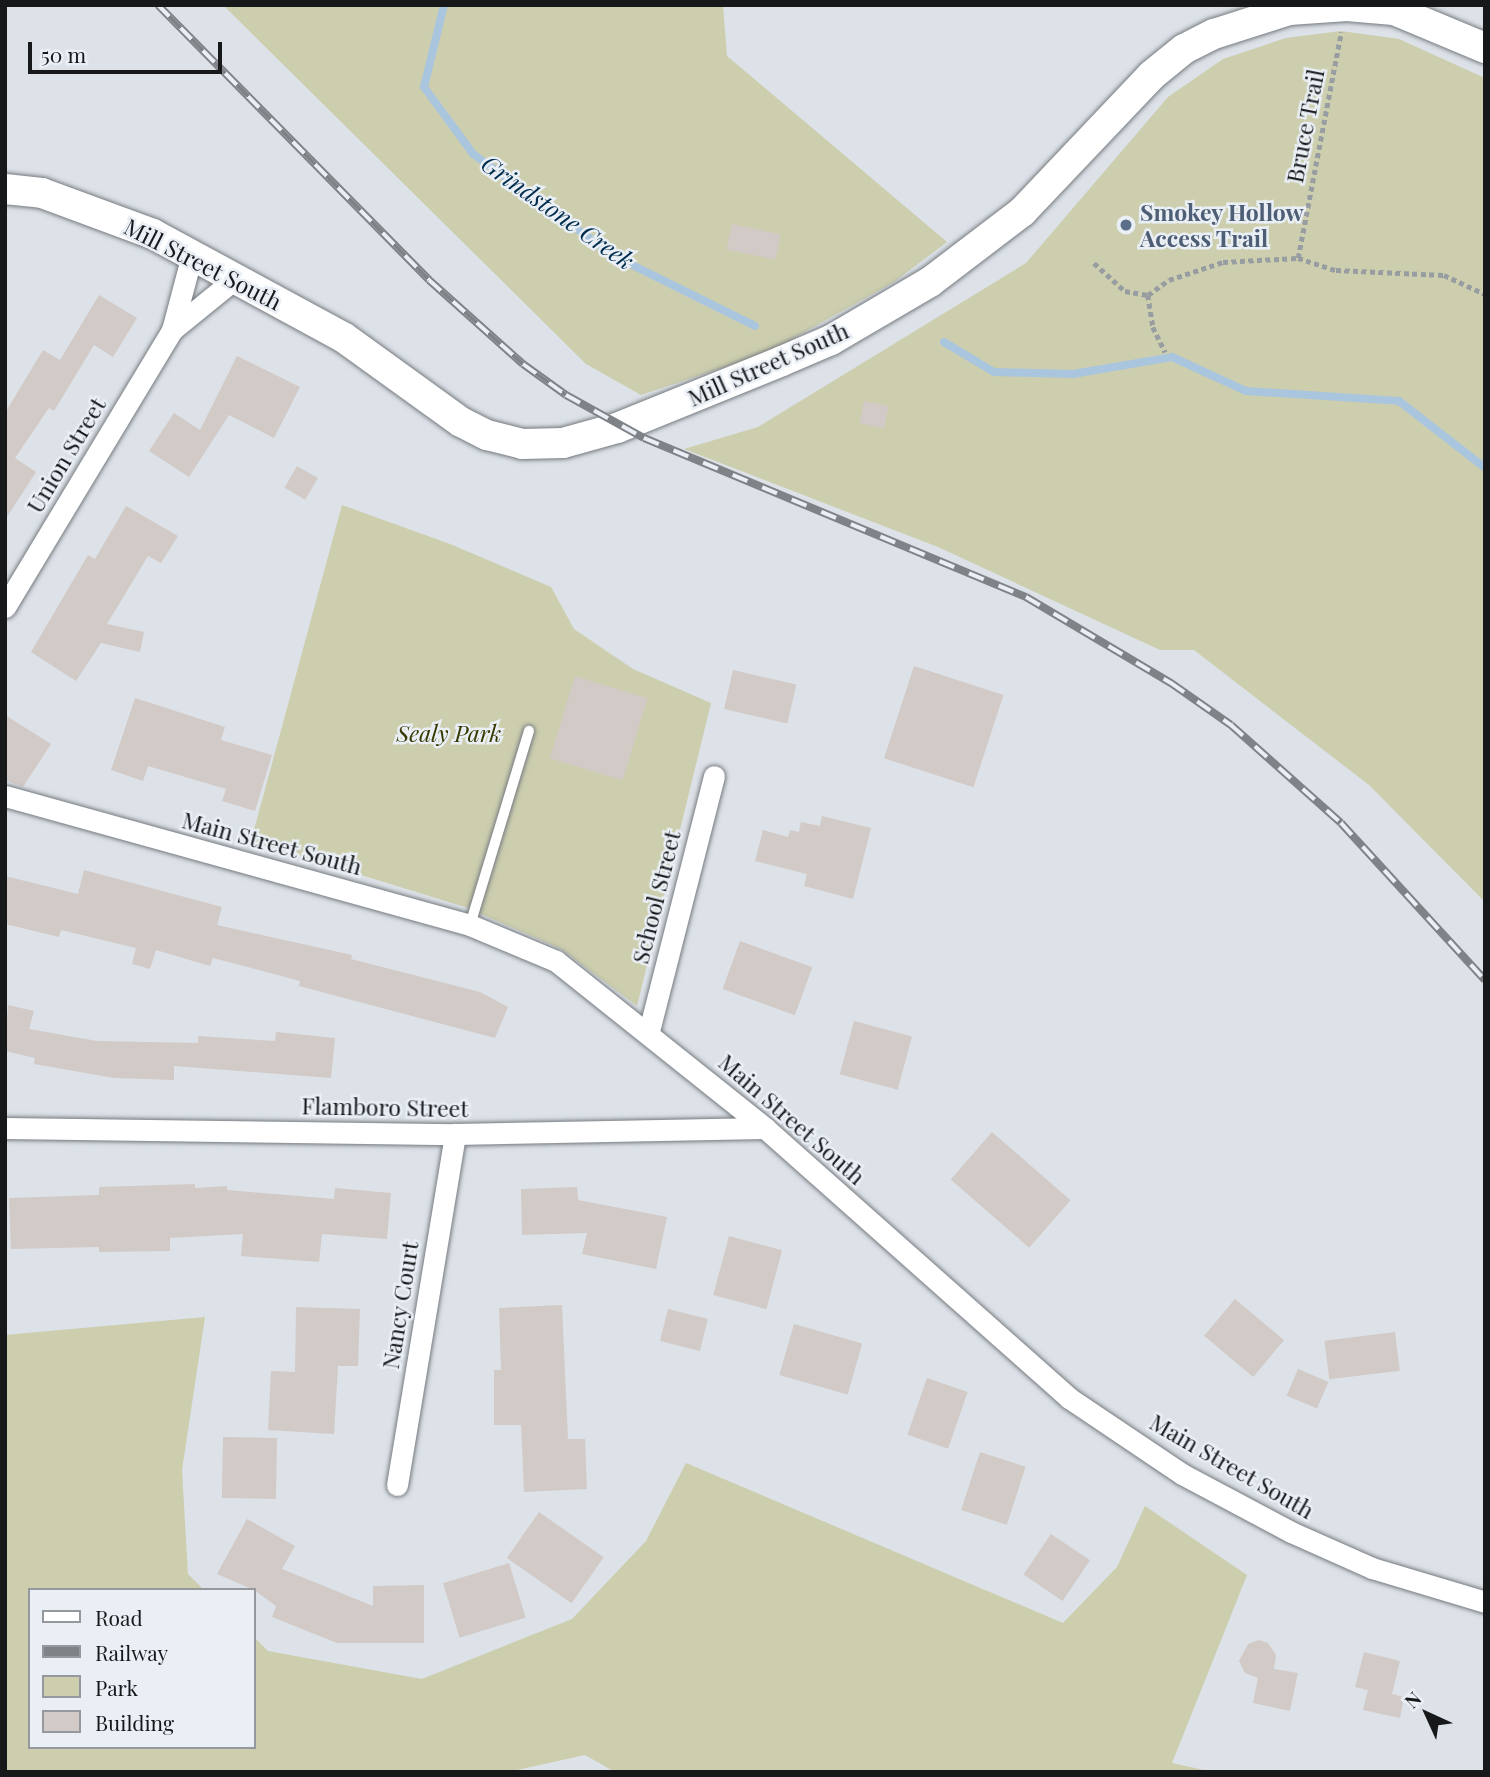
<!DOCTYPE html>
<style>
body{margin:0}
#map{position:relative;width:1490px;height:1777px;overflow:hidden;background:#dce2e7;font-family:"Playfair Display",serif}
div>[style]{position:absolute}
.green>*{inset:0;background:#ccceae}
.stream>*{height:8px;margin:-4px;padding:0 4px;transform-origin:4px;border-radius:4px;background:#aac5de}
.building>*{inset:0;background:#d2cac7;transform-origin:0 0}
.path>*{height:4.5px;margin-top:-2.25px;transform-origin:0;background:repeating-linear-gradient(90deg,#989da1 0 5px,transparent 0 8.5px)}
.roads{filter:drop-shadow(0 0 2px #767b80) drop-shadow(0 0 2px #767b80)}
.service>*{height:10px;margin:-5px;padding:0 5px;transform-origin:5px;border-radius:5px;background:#fff}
.minor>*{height:21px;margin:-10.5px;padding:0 10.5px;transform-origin:10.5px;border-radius:10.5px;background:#fff}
.secondary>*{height:30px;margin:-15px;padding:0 15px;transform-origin:15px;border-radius:15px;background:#fff}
.rail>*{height:8px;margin-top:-4px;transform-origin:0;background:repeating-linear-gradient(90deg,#e9eff5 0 16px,#7f8387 0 32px);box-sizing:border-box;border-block:2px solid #7f8387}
.dots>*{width:19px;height:19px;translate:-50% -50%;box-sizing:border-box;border:4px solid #e9eff5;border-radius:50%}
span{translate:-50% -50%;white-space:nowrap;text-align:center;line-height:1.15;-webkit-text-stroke:5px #e9eff5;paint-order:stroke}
.street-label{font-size:23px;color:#16181a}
.service-label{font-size:23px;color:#4e5e75;font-weight:700}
.left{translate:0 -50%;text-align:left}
.park-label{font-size:23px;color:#383900;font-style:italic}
.water-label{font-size:24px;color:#002d4d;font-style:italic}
.frame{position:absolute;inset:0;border:7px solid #16181a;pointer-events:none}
.legend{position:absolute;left:28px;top:1588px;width:228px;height:161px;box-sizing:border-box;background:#e9eff5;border:2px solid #95999d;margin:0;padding:9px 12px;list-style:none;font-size:21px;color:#16181a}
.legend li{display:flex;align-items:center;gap:14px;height:35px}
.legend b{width:35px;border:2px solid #95999d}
.north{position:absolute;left:1392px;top:1679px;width:70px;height:70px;-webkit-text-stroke:5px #e9eff5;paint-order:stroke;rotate:315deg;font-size:19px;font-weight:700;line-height:28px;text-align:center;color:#16181a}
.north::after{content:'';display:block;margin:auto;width:24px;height:32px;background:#16181a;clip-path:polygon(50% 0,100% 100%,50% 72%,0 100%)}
.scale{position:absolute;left:28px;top:42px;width:194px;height:32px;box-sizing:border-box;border:4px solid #16181a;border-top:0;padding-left:9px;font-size:21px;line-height:24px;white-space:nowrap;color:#16181a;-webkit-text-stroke:5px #e9eff5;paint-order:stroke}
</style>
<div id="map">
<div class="green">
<i style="clip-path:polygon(223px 5px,723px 5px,727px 56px,947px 242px,894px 282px,769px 352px,641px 395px,586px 364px)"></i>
<i style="clip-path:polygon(1341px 31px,1399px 39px,1485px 78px,1485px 902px,1369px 785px,1194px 650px,1160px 650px,938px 547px,684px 449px,758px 427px,1026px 263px,1168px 97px,1223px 59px,1286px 38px)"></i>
<i style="clip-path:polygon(342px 505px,450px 544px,551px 587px,574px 629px,633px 669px,711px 703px,637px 1006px,561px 949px,465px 907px,251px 841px)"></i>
<i style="clip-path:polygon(205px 1317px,182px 1470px,188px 1574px,204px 1590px,30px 1590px,30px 1747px,254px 1747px,254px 1637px,268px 1651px,422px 1679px,572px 1619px,646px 1541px,686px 1463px,1063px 1623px,1117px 1567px,1145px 1506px,1247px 1575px,1172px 1763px,1213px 1772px,615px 1772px,585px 1755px,508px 1772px,5px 1772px,5px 1335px)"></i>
</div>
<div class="stream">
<i style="left:444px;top:5px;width:84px;rotate:103.7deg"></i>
<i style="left:424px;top:87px;width:83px;rotate:53.8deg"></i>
<i style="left:473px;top:154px;width:176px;rotate:35.8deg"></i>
<i style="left:616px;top:257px;width:155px;rotate:26.4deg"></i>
<i style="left:944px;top:342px;width:58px;rotate:31deg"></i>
<i style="left:994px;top:372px;width:79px;rotate:1.5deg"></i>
<i style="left:1073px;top:374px;width:100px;rotate:-9.7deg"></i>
<i style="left:1172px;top:357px;width:81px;rotate:24.7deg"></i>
<i style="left:1246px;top:391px;width:153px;rotate:3.7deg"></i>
<i style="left:1399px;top:401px;width:109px;rotate:37.9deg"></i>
</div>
<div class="building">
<i style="left:732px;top:224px;width:50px;height:26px;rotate:12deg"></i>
<i style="clip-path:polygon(99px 295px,137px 318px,113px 357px,94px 345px,54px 411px,49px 408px,15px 458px,36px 472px,5px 520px,5px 413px,43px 350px,60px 360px)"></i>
<i style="clip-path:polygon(237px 356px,300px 387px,274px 438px,229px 415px,189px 477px,149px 451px,174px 413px,200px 430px)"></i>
<i style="left:864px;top:401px;width:25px;height:23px;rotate:11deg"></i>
<i style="left:297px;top:466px;width:24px;height:25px;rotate:30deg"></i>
<i style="clip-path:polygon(126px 506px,178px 536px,161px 563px,148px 556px,107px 624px,144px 632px,140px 652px,101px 643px,76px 681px,31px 652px,88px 555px,95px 559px)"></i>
<i style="left:914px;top:666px;width:94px;height:97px;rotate:18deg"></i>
<i style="left:733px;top:670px;width:65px;height:40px;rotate:13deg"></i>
<i style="left:575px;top:676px;width:76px;height:86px;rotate:17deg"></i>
<i style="clip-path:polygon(135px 698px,225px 727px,221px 740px,272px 755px,255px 811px,222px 801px,226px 789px,148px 766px,143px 781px,111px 770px)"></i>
<i style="clip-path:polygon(5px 715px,51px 744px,23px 787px,5px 780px)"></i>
<i style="clip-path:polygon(822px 816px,871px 828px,853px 899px,804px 886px,807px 874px,755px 861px,763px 830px,788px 837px,790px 830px,799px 832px,801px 822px,820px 826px)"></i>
<i style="clip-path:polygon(84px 870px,222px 907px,217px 925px,352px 955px,351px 959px,480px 992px,508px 1007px,495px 1038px,299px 986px,300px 981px,213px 958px,210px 966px,156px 950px,150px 969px,132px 964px,136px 948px,61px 930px,59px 937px,5px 924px,5px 876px,78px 894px)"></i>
<i style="left:740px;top:941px;width:77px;height:51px;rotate:20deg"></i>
<i style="clip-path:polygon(8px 1005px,34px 1011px,29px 1029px,97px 1041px,198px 1043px,198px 1036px,275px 1041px,276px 1032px,335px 1038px,331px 1078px,174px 1066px,174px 1080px,114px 1078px,34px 1064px,35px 1058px,5px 1051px)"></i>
<i style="left:854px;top:1021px;width:60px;height:55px;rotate:15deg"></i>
<i style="left:992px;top:1132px;width:104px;height:63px;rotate:41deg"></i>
<i style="clip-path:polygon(195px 1184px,195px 1188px,227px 1186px,227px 1190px,334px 1199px,335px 1188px,391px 1193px,387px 1239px,322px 1234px,319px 1262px,241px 1256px,243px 1234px,170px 1238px,170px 1251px,99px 1252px,99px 1247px,11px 1249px,9px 1198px,99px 1195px,99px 1187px)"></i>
<i style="clip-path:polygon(577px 1187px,578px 1200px,667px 1217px,656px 1269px,582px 1254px,587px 1233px,522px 1235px,521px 1189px)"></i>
<i style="left:729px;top:1236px;width:55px;height:61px;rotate:15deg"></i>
<i style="left:1235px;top:1299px;width:64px;height:48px;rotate:40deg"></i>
<i style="clip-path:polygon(562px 1305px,568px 1439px,585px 1439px,587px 1489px,524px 1492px,521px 1425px,494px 1425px,494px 1370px,501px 1370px,499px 1308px)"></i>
<i style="clip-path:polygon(296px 1307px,360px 1309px,358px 1366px,338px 1366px,334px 1434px,268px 1430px,271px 1371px,295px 1372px)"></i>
<i style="left:668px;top:1309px;width:41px;height:33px;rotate:14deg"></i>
<i style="left:794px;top:1324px;width:71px;height:53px;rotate:16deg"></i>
<i style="left:1395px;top:1332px;width:39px;height:71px;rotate:83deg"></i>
<i style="left:1298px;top:1369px;width:33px;height:29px;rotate:23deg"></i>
<i style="left:927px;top:1378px;width:43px;height:60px;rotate:19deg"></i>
<i style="left:223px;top:1437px;width:54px;height:61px;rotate:1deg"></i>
<i style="left:980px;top:1452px;width:48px;height:61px;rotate:18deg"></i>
<i style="left:539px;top:1512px;width:79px;height:56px;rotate:35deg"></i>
<i style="clip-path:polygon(247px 1519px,295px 1546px,282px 1569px,373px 1606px,373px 1586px,424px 1585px,424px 1643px,337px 1643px,272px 1617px,276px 1606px,254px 1590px,217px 1574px)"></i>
<i style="left:1051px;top:1534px;width:47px;height:49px;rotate:34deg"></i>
<i style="left:509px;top:1563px;width:57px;height:69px;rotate:73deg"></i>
<i style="clip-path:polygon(1259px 1640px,1268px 1643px,1276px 1655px,1274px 1669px,1298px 1673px,1290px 1711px,1253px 1703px,1258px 1678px,1245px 1673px,1239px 1661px,1248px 1644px)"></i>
<i style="clip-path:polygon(1364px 1652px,1400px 1661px,1392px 1694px,1404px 1697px,1400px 1718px,1363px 1710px,1368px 1690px,1355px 1687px)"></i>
</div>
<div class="path">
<i style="left:1298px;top:258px;width:230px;rotate:-79.2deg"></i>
<i style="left:1094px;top:263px;width:42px;rotate:42.1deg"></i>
<i style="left:1125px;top:291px;width:23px;rotate:10deg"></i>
<i style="left:1148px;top:295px;width:26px;rotate:-36deg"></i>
<i style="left:1169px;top:280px;width:57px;rotate:-18.4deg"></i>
<i style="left:1223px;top:262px;width:75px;rotate:-3.1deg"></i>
<i style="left:1298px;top:258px;width:40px;rotate:18deg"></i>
<i style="left:1336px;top:270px;width:108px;rotate:2.7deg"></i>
<i style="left:1444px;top:275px;width:45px;rotate:24.9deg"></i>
<i style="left:1148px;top:295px;width:32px;rotate:81deg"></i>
<i style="left:1153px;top:327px;width:28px;rotate:64deg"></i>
</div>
<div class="roads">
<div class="service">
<i style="left:470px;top:925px;width:203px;rotate:-73.1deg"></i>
</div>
<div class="minor">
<i style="left:172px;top:330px;width:82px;rotate:-39.1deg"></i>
<i style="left:5px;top:607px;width:323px;rotate:-58.9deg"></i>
<i style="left:172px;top:330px;width:78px;rotate:-75.1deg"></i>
<i style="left:5px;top:796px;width:483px;rotate:15.5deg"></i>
<i style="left:470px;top:925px;width:93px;rotate:22.7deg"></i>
<i style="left:556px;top:961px;width:268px;rotate:38.6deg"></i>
<i style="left:765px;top:1128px;width:407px;rotate:41.6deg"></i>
<i style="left:1069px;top:1398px;width:136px;rotate:33.9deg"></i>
<i style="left:1182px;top:1474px;width:123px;rotate:28deg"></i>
<i style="left:1291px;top:1532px;width:89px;rotate:24deg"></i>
<i style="left:1372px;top:1568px;width:118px;rotate:16.7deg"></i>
<i style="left:649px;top:1031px;width:263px;rotate:-75.7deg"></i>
<i style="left:5px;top:1128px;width:450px;rotate:0.8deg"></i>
<i style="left:455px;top:1134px;width:310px;rotate:-1.1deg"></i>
<i style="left:397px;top:1485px;width:356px;rotate:-80.6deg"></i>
</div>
<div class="secondary">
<i style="left:5px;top:189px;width:37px;rotate:6deg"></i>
<i style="left:42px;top:193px;width:118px;rotate:20.3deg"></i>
<i style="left:153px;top:234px;width:216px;rotate:28.5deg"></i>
<i style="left:343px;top:337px;width:145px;rotate:35.8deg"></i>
<i style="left:461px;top:422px;width:29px;rotate:27deg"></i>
<i style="left:487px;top:435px;width:36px;rotate:14deg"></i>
<i style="left:522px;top:444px;width:41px;rotate:-1.4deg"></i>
<i style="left:563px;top:443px;width:56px;rotate:-15.5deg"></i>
<i style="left:617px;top:428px;width:178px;rotate:-22.1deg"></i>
<i style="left:782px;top:361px;width:53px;rotate:-23.2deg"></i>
<i style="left:831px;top:340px;width:115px;rotate:-30.4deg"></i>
<i style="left:930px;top:282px;width:116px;rotate:-37.3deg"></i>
<i style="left:1022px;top:212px;width:189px;rotate:-46.5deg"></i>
<i style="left:1152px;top:75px;width:41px;rotate:-39.1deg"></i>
<i style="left:1184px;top:49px;width:34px;rotate:-27deg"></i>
<i style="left:1214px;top:34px;width:79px;rotate:-17.7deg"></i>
<i style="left:1289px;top:10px;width:58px;rotate:-3.9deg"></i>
<i style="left:1347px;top:6px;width:47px;rotate:4.9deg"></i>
<i style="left:1394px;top:10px;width:99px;rotate:22.7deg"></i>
</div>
</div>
<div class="rail">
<i style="left:158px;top:5px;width:386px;rotate:45.4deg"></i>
<i style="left:429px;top:280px;width:126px;rotate:41.8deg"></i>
<i style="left:523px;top:364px;width:53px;rotate:35.8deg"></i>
<i style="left:566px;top:395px;width:89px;rotate:28.9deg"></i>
<i style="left:644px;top:438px;width:414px;rotate:22.6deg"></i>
<i style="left:1026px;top:597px;width:169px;rotate:30.7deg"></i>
<i style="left:1171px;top:683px;width:73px;rotate:35deg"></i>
<i style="left:1231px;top:725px;width:147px;rotate:41.7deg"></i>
<i style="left:1341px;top:823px;width:213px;rotate:47.5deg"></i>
</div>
<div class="dots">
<i style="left:1126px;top:225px;background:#5c6f8a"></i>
</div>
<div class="street-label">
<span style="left:1305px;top:126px;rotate:-79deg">Bruce Trail</span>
<span style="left:203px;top:264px;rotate:27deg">Mill Street South</span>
<span style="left:768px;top:364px;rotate:-24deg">Mill Street South</span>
<span style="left:66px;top:455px;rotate:-59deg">Union Street</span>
<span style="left:272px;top:843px;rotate:15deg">Main Street South</span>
<span style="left:656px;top:897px;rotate:-76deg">School Street</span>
<span style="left:385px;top:1107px;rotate:1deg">Flamboro Street</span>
<span style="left:792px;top:1119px;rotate:41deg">Main Street South</span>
<span style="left:400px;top:1305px;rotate:-81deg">Nancy Court</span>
<span style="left:1232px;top:1466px;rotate:30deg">Main Street South</span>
</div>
<div class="service-label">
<span class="left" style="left:1140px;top:225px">Smokey Hollow<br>Access Trail</span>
</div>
<div class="park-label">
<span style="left:449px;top:733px">Sealy Park</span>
</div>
<div class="water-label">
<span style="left:558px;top:212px;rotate:35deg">Grindstone Creek</span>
</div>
<div class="frame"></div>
<ul class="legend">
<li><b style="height:9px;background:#fff"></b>Road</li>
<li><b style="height:9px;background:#7f8387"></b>Railway</li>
<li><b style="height:19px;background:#ccceae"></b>Park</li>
<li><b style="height:19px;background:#d2cac7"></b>Building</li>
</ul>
<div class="north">N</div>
<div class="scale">50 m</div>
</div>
